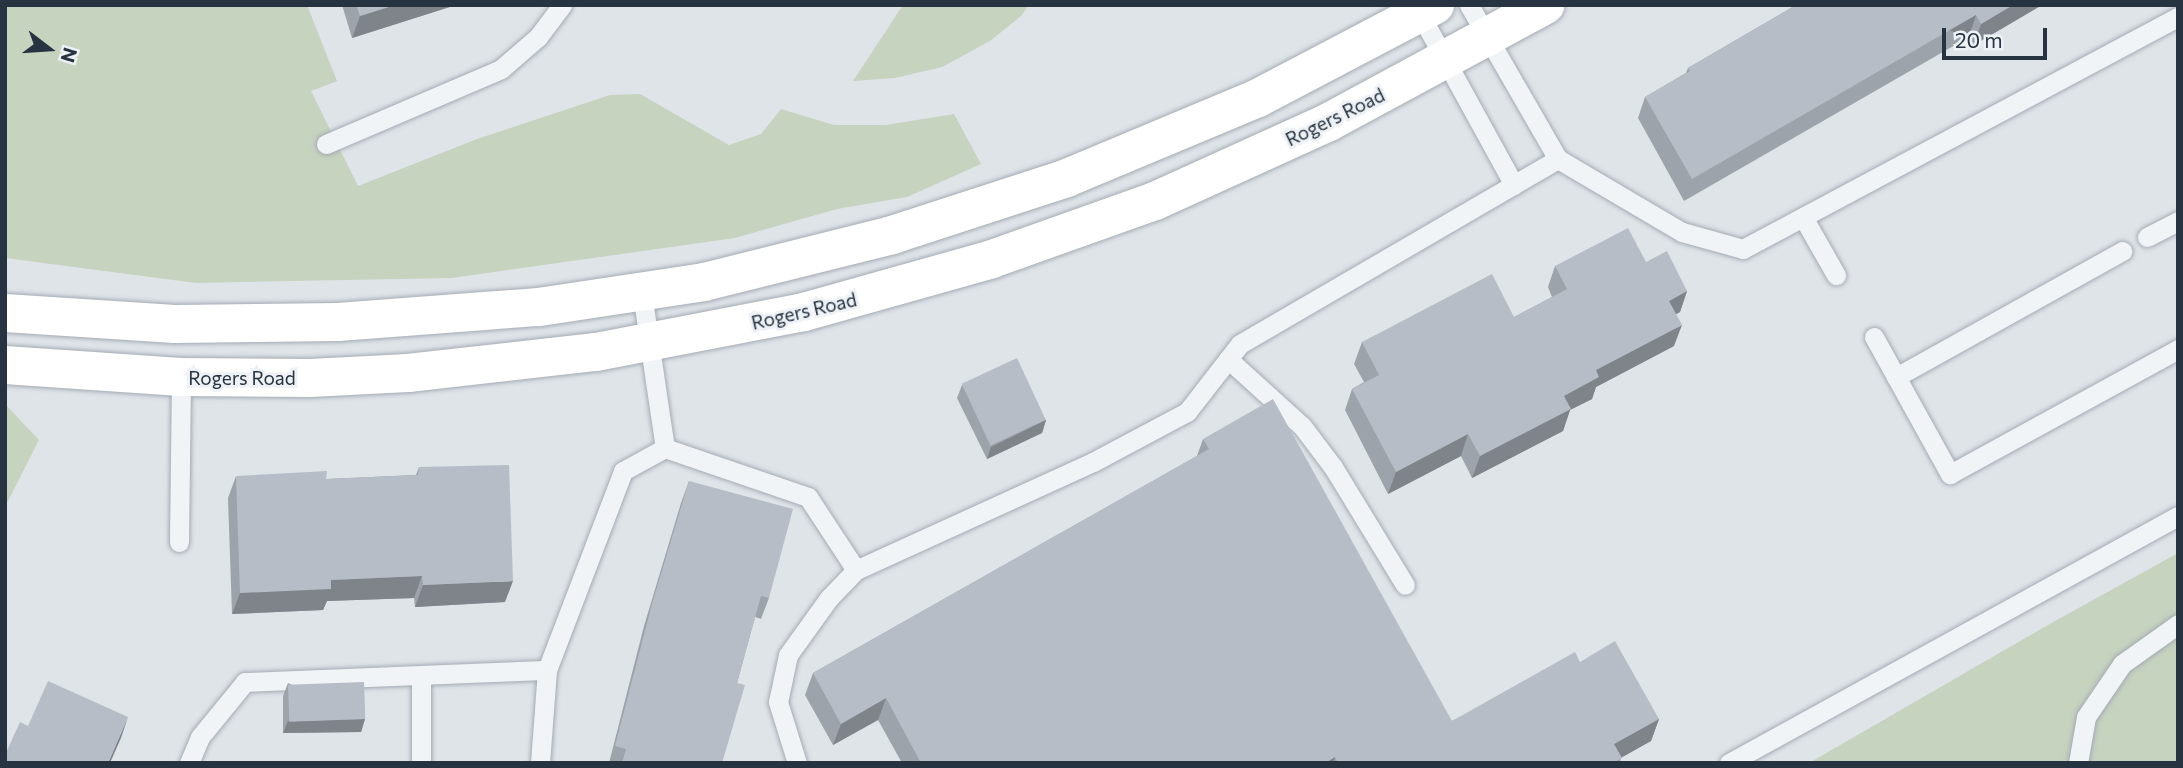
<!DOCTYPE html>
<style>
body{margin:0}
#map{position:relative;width:2183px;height:768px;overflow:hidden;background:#dfe4e9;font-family:Commissioner,sans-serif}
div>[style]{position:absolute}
.green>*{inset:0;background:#c6d3bf}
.roads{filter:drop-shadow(0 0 2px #a4abb3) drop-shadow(0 0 2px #a4abb3)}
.lane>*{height:19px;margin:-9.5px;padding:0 9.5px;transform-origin:9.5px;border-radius:9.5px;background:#f1f4f7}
.secondary>*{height:38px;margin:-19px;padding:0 19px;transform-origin:19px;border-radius:19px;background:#fff}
.wall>*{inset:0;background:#9da3aa}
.shaded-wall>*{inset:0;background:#7f848b;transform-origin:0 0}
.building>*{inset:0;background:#b6bdc6;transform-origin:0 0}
span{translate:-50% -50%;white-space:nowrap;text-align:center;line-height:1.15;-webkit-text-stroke:6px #eef2f6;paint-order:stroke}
.street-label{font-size:19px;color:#273340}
.frame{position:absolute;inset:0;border:7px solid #273340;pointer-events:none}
.north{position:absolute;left:14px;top:14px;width:70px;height:70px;-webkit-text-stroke:5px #eef2f6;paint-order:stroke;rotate:107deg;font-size:19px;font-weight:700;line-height:28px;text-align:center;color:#273340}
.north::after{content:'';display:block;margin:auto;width:24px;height:32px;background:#273340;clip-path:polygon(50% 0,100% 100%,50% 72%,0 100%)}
.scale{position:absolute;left:1942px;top:28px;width:105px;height:32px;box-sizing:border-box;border:4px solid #273340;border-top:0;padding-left:9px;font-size:21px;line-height:24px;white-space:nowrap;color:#273340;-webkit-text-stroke:5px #eef2f6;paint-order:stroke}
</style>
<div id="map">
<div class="green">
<i style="clip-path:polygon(5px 5px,307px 5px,337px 81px,311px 91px,358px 186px,477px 139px,610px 95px,640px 94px,729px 145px,761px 134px,781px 109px,834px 125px,886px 125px,954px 114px,981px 164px,907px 197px,837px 209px,735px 238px,452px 278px,196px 283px,5px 258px)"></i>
<i style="clip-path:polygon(903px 5px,1029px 5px,1021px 16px,990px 41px,942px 67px,895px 78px,853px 81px)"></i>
<i style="clip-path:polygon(5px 404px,39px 440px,5px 507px)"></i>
<i style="clip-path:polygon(2178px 553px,2178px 763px,1809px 763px,2055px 621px)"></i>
</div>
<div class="roads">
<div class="lane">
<i style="left:1469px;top:5px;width:178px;rotate:60deg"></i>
<i style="left:1420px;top:14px;width:195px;rotate:61.2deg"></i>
<i style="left:326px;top:144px;width:190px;rotate:-23.2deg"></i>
<i style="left:501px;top:69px;width:49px;rotate:-40.9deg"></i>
<i style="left:538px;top:37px;width:40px;rotate:-53deg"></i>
<i style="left:1803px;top:217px;width:67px;rotate:60.4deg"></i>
<i style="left:2147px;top:237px;width:35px;rotate:-27deg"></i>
<i style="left:642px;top:293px;width:157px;rotate:81.6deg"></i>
<i style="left:665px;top:448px;width:151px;rotate:18.9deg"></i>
<i style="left:808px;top:497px;width:87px;rotate:56.7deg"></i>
<i style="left:856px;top:570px;width:260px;rotate:-24.5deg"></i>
<i style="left:1093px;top:462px;width:106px;rotate:-28deg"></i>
<i style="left:1187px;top:412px;width:86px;rotate:-52.1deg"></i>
<i style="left:1240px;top:344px;width:368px;rotate:-30.2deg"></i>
<i style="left:1558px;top:159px;width:144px;rotate:30.5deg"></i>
<i style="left:1682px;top:232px;width:63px;rotate:15.6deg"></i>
<i style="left:1743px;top:249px;width:493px;rotate:-28.1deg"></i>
<i style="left:1874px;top:337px;width:157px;rotate:61deg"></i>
<i style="left:1950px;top:474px;width:260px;rotate:-28.7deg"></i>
<i style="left:1228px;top:359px;width:100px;rotate:42.2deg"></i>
<i style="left:1302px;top:426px;width:51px;rotate:52.9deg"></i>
<i style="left:1333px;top:467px;width:138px;rotate:58.6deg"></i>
<i style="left:1896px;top:377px;width:259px;rotate:-29.1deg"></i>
<i style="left:179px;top:542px;width:165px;rotate:-89.3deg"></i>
<i style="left:189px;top:763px;width:28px;rotate:-67deg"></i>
<i style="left:200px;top:737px;width:71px;rotate:-50.7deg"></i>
<i style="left:245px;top:682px;width:302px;rotate:-2.3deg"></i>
<i style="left:547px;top:670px;width:213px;rotate:-69.1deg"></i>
<i style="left:623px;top:471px;width:48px;rotate:-28.7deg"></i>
<i style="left:421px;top:763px;width:88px;rotate:-90deg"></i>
<i style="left:540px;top:763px;width:93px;rotate:-85.7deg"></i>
<i style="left:797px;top:763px;width:64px;rotate:-107.3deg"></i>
<i style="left:778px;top:702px;width:48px;rotate:-78deg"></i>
<i style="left:788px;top:655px;width:70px;rotate:-54.3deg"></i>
<i style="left:829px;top:598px;width:39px;rotate:-46deg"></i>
<i style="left:1729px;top:763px;width:512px;rotate:-28.82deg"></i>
<i style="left:2078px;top:763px;width:47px;rotate:-80.1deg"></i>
<i style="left:2086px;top:717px;width:64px;rotate:-55.8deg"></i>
<i style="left:2122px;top:664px;width:69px;rotate:-35.5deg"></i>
</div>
<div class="secondary">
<i style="left:5px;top:313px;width:170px;rotate:3.7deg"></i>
<i style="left:175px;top:324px;width:163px;rotate:-0.7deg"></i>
<i style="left:338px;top:322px;width:202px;rotate:-4.3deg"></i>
<i style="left:539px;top:307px;width:167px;rotate:-8.6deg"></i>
<i style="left:704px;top:282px;width:194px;rotate:-14deg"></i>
<i style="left:892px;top:235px;width:184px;rotate:-18deg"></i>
<i style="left:1067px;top:178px;width:207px;rotate:-22.7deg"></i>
<i style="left:1258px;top:98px;width:200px;rotate:-27.7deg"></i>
<i style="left:5px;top:365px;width:176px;rotate:3.9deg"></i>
<i style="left:181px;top:377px;width:129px;rotate:0.4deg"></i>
<i style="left:310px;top:378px;width:98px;rotate:-2.9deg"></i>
<i style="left:408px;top:373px;width:189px;rotate:-6.4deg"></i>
<i style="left:596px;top:352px;width:212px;rotate:-10.9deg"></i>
<i style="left:804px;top:312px;width:195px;rotate:-15.7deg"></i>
<i style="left:992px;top:259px;width:173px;rotate:-19.6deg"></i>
<i style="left:1155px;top:201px;width:191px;rotate:-24.4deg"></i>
<i style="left:1329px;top:122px;width:246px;rotate:-28.4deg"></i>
</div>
</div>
<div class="wall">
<i style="clip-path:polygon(342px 5px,456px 5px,352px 38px)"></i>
<i style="clip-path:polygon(1796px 5px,2042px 5px,1974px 45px,1969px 37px,1684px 201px,1638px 118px,1645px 97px,1686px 73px,1688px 68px)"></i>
<i style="clip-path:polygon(1646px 262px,1687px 291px,1680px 312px,1676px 314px,1674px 346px,1596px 387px,1592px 399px,1570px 410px,1563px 431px,1472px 478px,1461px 456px,1388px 494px,1345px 410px,1352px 389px,1364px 382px,1354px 364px,1362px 342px,1514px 317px,1552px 297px,1548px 287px,1555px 266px)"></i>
<i style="clip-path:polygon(962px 385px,1046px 420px,1042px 433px,987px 459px,957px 398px)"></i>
<i style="clip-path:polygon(1203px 439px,1452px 721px,1580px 662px,1659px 719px,1651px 741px,1621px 757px,1620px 763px,902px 763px,878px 720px,833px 745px,805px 695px,813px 673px,1197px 456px)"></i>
<i style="clip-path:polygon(419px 467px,505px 602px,415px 607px,414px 598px,327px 601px,323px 610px,232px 614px,228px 498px,236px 476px,326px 479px,416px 475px)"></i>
<i style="clip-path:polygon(689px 481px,769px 598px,761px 619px,755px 617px,737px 683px,722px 763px,609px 763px,644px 626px,681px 503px)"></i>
<i style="clip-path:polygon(288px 683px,365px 719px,361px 732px,283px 733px,283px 696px)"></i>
</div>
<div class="shaded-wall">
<i style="clip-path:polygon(395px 5px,456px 5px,352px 38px,360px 16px)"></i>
<i style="clip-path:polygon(2013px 5px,2042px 5px,1974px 45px,1981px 24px)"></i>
<i style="left:1976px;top:15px;width:23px;height:328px;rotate:108deg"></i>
<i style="clip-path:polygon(1687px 291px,1680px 312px,1661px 322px,1669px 301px)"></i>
<i style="clip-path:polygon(1682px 325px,1674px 346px,1596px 387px,1592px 399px,1570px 410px,1563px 431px,1472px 478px,1480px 456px,1564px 396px,1596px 370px)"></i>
<i style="clip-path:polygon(1046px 420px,1042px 433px,987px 459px,991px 447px)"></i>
<i style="clip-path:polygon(1468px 434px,1461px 456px,1388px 494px,1396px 472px)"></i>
<i style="clip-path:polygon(422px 576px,414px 598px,327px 601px,323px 610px,232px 614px,240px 593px,331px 580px)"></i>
<i style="clip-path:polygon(513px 581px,505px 602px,415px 607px,423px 585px)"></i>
<i style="clip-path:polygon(886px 698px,878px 720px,833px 745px,841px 724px)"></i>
<i style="clip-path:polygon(128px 717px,121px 738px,110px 763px,108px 763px)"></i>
<i style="clip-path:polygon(365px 719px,361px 732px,283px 733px,288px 721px)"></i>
<i style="clip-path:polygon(1659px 719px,1651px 741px,1612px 763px,1614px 744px)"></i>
<i style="clip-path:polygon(1335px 757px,1333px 763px,1325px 763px)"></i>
</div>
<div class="building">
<i style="clip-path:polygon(356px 5px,395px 5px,360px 16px)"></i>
<i style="clip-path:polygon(1796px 5px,2013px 5px,1981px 24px,1976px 15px,1692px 179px,1645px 97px,1690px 71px,1688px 68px)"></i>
<i style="clip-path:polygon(1628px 228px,1646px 262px,1667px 251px,1687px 291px,1669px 301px,1682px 325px,1596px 370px,1599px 377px,1564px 396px,1571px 409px,1480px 456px,1468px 434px,1396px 472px,1352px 389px,1379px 375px,1362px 342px,1492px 274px,1514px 317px,1567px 289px,1555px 266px)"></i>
<i style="left:1017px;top:358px;width:68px;height:61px;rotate:65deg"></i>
<i style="clip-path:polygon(1273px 399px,1452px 721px,1575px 652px,1580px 662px,1615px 641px,1659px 719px,1614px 744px,1622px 758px,1613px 763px,1338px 763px,1335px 757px,1325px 763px,921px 763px,886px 698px,841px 724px,813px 673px,1209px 449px,1203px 439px)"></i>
<i style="clip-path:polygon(509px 465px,513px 581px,423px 585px,422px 576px,331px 580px,331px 589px,240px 593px,236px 476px,327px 471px,326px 479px,418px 475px,419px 467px)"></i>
<i style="clip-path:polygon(689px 481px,793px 509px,769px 598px,761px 596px,737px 683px,745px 685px,722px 763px,622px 763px,626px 749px,615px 746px,652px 604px)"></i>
<i style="clip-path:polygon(48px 681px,128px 717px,108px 763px,5px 763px,5px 755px,20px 722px,28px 726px)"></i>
<i style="left:364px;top:682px;width:37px;height:76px;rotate:88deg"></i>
</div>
<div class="street-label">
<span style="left:1335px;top:117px;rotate:-26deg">Rogers Road</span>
<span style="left:804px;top:311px;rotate:-13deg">Rogers Road</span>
<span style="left:242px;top:378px">Rogers Road</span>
</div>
<div class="frame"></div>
<div class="north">N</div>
<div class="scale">20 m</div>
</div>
